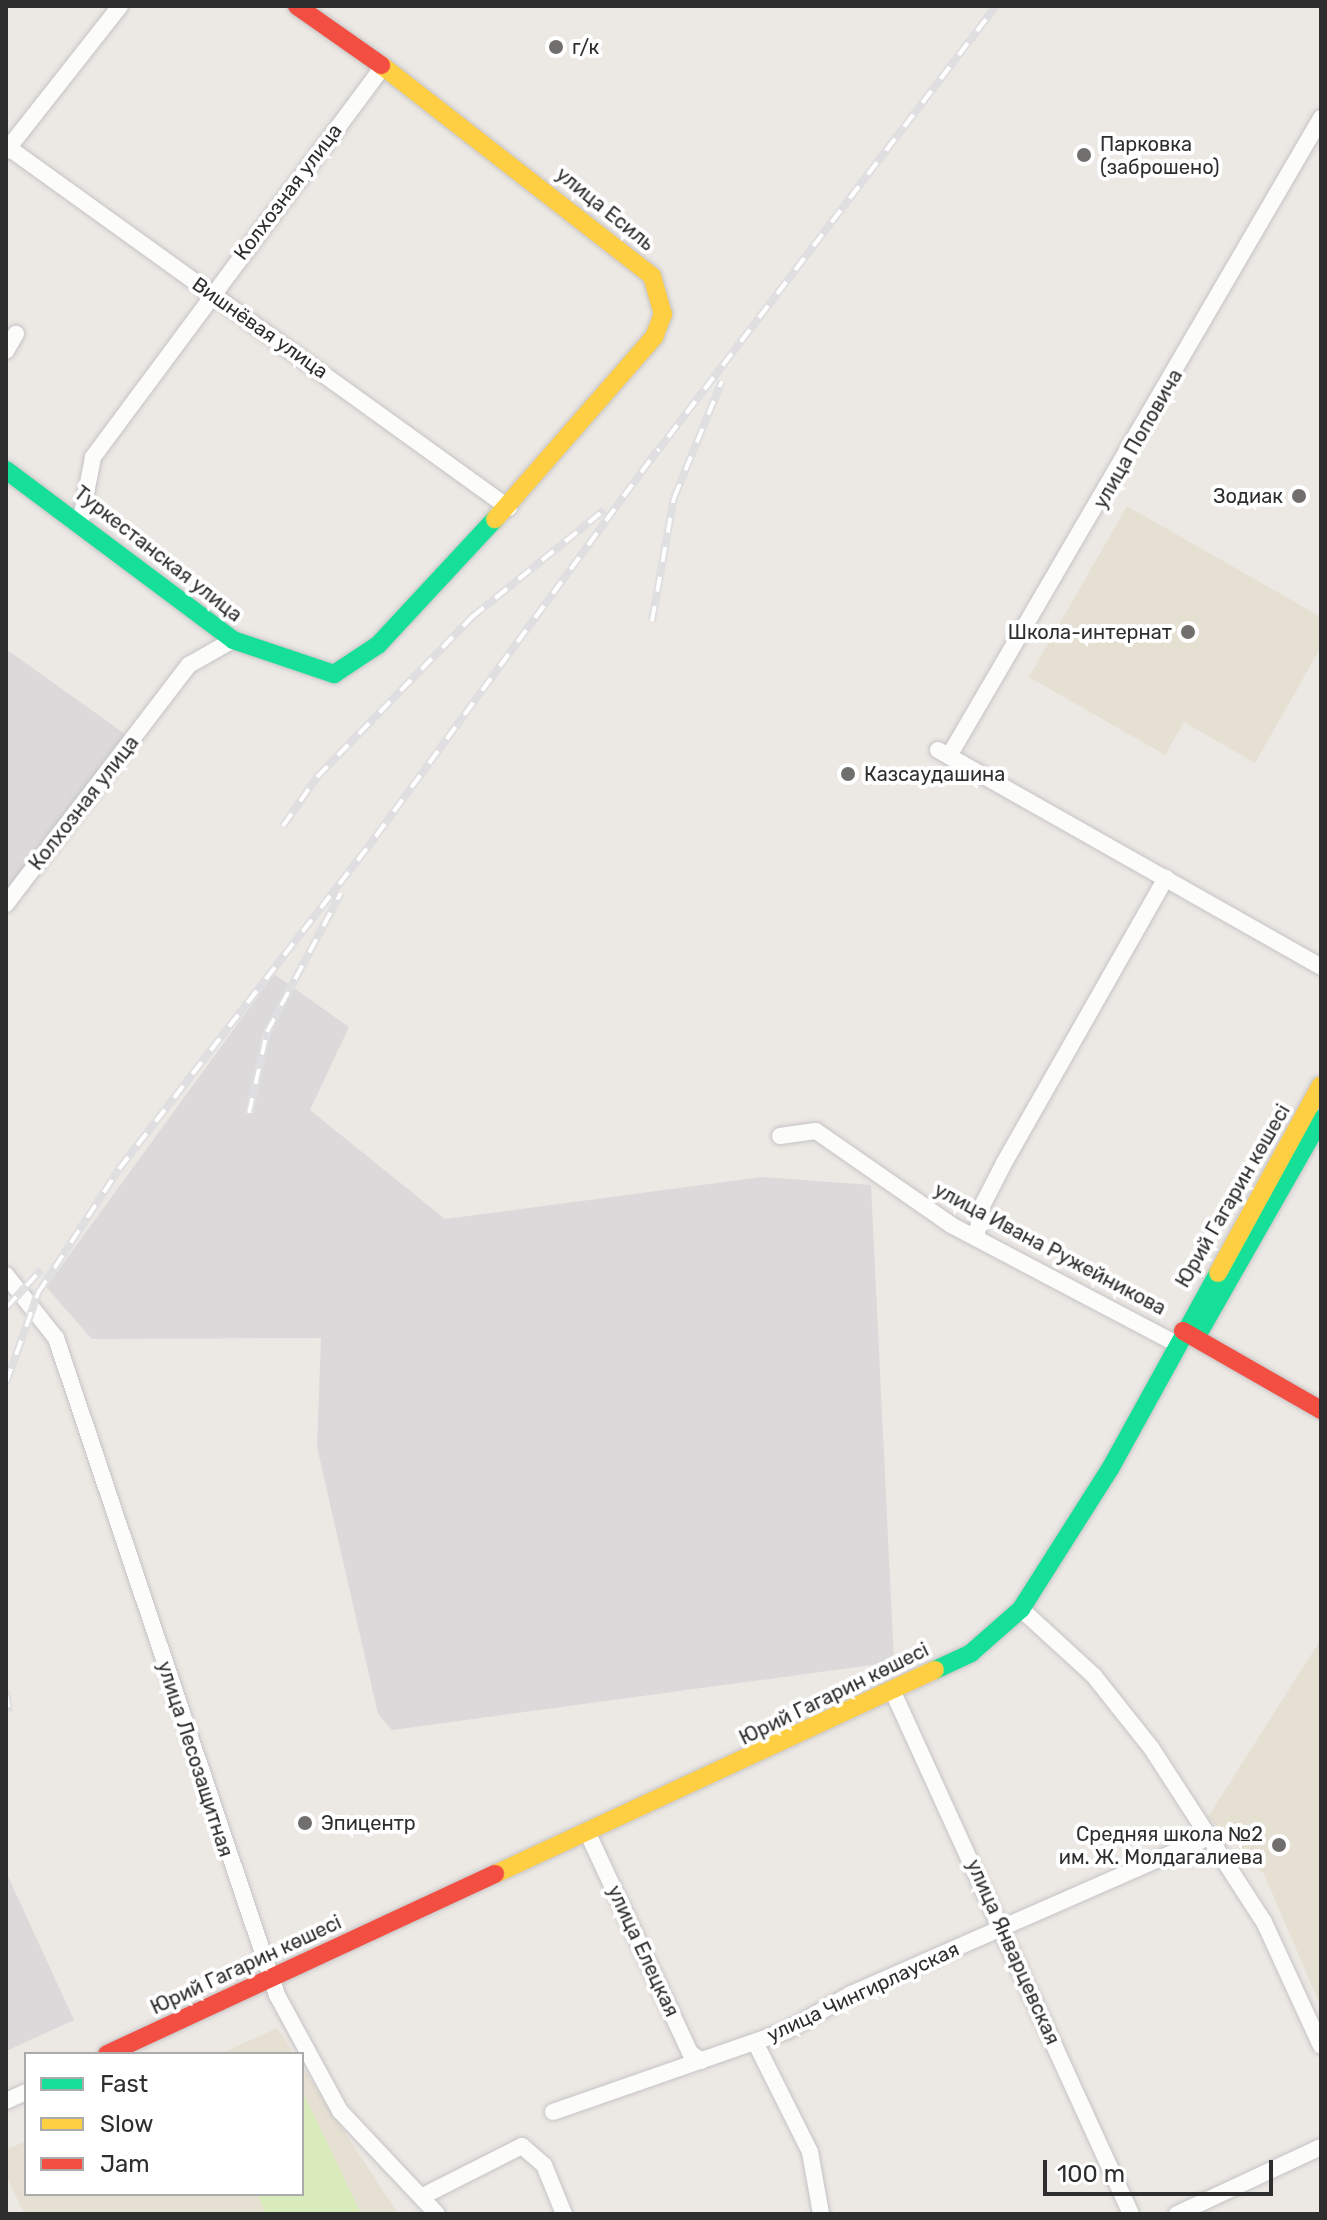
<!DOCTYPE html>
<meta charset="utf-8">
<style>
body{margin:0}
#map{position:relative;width:1327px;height:2220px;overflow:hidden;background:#ece8e4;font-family:Rubik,sans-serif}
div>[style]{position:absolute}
.industrial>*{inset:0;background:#dcd9db}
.education>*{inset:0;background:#e6e0d3}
.pitch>*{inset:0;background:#d9eabb}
.roads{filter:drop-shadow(0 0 2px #c5c4c5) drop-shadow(0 0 2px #c5c4c5)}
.street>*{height:16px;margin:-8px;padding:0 8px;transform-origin:8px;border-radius:8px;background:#fcfcfb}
.fast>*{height:18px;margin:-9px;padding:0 9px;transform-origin:9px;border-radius:9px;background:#16e098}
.slow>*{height:18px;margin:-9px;padding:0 9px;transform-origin:9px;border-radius:9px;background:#ffcf43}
.jam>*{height:18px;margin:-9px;padding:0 9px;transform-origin:9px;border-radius:9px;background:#f24e42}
.rail>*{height:8px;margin-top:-4px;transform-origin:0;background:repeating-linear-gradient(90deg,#fff 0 15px,#dfdfe1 0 30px);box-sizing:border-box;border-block:2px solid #dfdfe1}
.dots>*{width:22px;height:22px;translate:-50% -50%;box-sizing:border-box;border:4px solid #fff;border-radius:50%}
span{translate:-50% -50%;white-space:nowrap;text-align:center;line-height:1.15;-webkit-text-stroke:8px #fff;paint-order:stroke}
.poi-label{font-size:20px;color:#2e2e2e}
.left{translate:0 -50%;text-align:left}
.right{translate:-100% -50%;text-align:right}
.street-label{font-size:20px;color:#2e2e2e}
.frame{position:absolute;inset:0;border:8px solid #2e2e2e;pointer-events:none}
.legend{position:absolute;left:24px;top:2052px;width:280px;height:144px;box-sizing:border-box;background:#fff;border:2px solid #ababab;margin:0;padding:10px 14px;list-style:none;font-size:24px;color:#2e2e2e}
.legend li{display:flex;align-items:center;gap:16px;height:40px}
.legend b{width:40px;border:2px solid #ababab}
.scale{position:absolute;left:1043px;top:2160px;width:230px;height:36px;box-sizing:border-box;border:4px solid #2e2e2e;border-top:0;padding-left:10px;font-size:24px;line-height:28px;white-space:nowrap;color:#2e2e2e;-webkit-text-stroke:6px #fff;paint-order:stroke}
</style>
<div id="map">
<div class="industrial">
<i style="clip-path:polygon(6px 649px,125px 734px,6px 895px)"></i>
<i style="clip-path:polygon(274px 974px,349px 1027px,310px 1110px,445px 1219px,762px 1177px,871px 1185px,894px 1662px,392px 1730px,378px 1714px,317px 1447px,321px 1338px,92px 1339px,46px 1287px)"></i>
<i style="clip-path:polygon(6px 1872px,74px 2020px,6px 2051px)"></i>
</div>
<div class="education">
<i style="clip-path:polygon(1127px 506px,1321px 617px,1321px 647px,1255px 763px,1184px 722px,1165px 755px,1029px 677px)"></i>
<i style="clip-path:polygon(1321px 1639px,1321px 2007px,1264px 1874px,1208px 1817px)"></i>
<i style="clip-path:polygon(277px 2028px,294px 2054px,220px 2054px)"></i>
<i style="clip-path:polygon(302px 2066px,398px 2214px,24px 2214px,6px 2174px,6px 2150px,26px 2141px,26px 2194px,302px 2194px)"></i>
</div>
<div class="pitch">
<i style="clip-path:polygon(302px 2090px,361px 2214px,266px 2214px,257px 2194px,302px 2194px)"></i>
</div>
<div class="roads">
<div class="street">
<i style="left:9px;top:148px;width:616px;rotate:35.75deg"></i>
<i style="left:6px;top:151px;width:184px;rotate:-51.8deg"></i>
<i style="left:6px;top:351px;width:20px;rotate:-60deg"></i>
<i style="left:81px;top:519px;width:63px;rotate:-79deg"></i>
<i style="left:93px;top:457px;width:481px;rotate:-53.4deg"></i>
<i style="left:938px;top:750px;width:440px;rotate:29.5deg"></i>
<i style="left:949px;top:756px;width:739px;rotate:-59.75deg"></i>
<i style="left:6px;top:904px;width:301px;rotate:-52.6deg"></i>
<i style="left:189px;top:665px;width:51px;rotate:-29.6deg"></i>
<i style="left:780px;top:1136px;width:36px;rotate:-8deg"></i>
<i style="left:816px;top:1131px;width:165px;rotate:34.8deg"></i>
<i style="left:951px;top:1225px;width:253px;rotate:27.8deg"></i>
<i style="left:976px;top:1238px;width:33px;rotate:-79deg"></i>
<i style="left:982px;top:1206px;width:48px;rotate:-62.9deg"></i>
<i style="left:1004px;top:1163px;width:328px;rotate:-60.4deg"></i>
<i style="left:6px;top:1275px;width:80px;rotate:51.6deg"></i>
<i style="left:56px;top:1338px;width:693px;rotate:71.41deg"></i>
<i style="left:277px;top:1995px;width:132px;rotate:61.5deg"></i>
<i style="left:340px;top:2111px;width:141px;rotate:46.7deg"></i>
<i style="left:1021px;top:1609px;width:99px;rotate:42.5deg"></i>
<i style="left:1094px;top:1676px;width:93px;rotate:51.5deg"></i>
<i style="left:1152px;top:1749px;width:206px;rotate:57.1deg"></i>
<i style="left:1264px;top:1922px;width:136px;rotate:65.3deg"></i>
<i style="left:893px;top:1692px;width:574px;rotate:65.49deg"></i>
<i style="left:589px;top:1836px;width:239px;rotate:65deg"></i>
<i style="left:690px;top:2053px;width:14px;rotate:34deg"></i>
<i style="left:755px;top:2042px;width:123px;rotate:63.4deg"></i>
<i style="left:810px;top:2152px;width:63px;rotate:79.9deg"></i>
<i style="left:6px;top:2101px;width:22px;rotate:-24deg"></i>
<i style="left:553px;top:2112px;width:247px;rotate:-19.2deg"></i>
<i style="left:786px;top:2031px;width:75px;rotate:-29.6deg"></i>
<i style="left:851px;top:1994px;width:393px;rotate:-23.7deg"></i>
<i style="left:423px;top:2196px;width:111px;rotate:-26.8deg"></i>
<i style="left:522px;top:2146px;width:29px;rotate:41deg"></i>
<i style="left:544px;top:2165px;width:53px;rotate:67.8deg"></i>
<i style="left:1177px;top:2214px;width:159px;rotate:-25deg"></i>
</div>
<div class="fast">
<i style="left:6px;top:470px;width:284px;rotate:36.8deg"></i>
<i style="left:233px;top:640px;width:107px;rotate:18.6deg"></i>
<i style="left:334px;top:674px;width:53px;rotate:-33.4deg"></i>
<i style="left:378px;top:645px;width:172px;rotate:-47.1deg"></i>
<i style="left:1197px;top:1336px;width:250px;rotate:-60.3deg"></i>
<i style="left:935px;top:1670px;width:40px;rotate:-25deg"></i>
<i style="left:971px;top:1653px;width:67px;rotate:-41.3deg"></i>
<i style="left:1021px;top:1609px;width:166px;rotate:-57.6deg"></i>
<i style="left:1110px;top:1469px;width:224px;rotate:-61.1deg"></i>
</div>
<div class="slow">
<i style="left:381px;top:65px;width:343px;rotate:37.9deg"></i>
<i style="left:652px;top:276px;width:40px;rotate:74deg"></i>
<i style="left:663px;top:314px;width:25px;rotate:111deg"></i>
<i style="left:654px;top:337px;width:242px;rotate:131.1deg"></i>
<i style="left:1218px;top:1273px;width:214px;rotate:-61.3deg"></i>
<i style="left:495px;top:1874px;width:485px;rotate:-24.9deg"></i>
</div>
<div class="jam">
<i style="left:297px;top:6px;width:103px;rotate:35.1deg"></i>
<i style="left:1183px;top:1331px;width:159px;rotate:29.8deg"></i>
<i style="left:107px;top:2054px;width:428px;rotate:-24.9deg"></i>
</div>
</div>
<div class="rail">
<i style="left:650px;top:461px;width:572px;rotate:-52.75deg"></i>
<i style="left:652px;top:621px;width:125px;rotate:-79.9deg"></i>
<i style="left:674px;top:498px;width:126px;rotate:-67.7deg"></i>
<i style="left:283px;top:826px;width:60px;rotate:-55.2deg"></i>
<i style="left:317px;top:777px;width:223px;rotate:-45.9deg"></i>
<i style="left:472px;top:617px;width:170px;rotate:-39deg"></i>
<i style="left:249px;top:1113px;width:83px;rotate:-77.5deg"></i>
<i style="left:267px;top:1032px;width:157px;rotate:-62deg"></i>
<i style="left:6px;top:1308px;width:52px;rotate:-47.4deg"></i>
<i style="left:6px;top:1383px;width:96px;rotate:-70.4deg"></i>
<i style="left:38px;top:1293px;width:148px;rotate:-56.8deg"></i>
<i style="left:119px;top:1169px;width:421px;rotate:-52.3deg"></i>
<i style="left:376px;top:836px;width:477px;rotate:-53.9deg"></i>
<i style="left:6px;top:1692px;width:20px;rotate:81deg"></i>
</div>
<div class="dots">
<i style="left:556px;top:47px;background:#706f6e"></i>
<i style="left:1084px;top:155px;background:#706f6e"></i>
<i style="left:1299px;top:496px;background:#706f6e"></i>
<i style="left:1188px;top:632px;background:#706f6e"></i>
<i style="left:848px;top:774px;background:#706f6e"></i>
<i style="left:305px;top:1823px;background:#706f6e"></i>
<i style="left:1279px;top:1845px;background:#706f6e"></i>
</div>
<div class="poi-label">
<span class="left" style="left:572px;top:47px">г/к</span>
<span class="left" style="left:1100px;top:156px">Парковка<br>(заброшено)</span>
<span class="right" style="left:1283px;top:496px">Зодиак</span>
<span class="right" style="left:1172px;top:632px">Школа-интернат</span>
<span class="left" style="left:864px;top:774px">Казсаудашина</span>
<span class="left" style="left:321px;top:1823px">Эпицентр</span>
<span class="right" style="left:1263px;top:1846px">Средняя школа №2<br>им. Ж. Молдагалиева</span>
</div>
<div class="street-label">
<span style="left:288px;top:192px;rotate:-53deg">Колхозная улица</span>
<span style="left:605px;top:209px;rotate:39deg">улица Есиль</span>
<span style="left:260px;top:328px;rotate:35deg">Вишнёвая улица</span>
<span style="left:1138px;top:439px;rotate:-60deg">улица Поповича</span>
<span style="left:158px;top:554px;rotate:38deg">Туркестанская улица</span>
<span style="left:84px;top:803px;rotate:-52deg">Колхозная улица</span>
<span style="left:1233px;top:1196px;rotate:-60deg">Юрий Гагарин көшесі</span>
<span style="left:1050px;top:1249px;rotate:28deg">улица Ивана Ружейникова</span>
<span style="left:834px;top:1694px;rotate:-26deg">Юрий Гагарин көшесі</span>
<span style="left:195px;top:1759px;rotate:72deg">улица Лесозащитная</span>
<span style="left:643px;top:1951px;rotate:65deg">улица Елецкая</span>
<span style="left:1013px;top:1952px;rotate:66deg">улица Январцевская</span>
<span style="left:246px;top:1965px;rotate:-25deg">Юрий Гагарин көшесі</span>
<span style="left:863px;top:1992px;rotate:-25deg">улица Чингирлауская</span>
</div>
<div class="frame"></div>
<ul class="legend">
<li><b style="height:10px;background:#16e098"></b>Fast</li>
<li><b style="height:10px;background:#ffcf43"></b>Slow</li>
<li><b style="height:10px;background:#f24e42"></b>Jam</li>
</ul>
<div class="scale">100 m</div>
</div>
